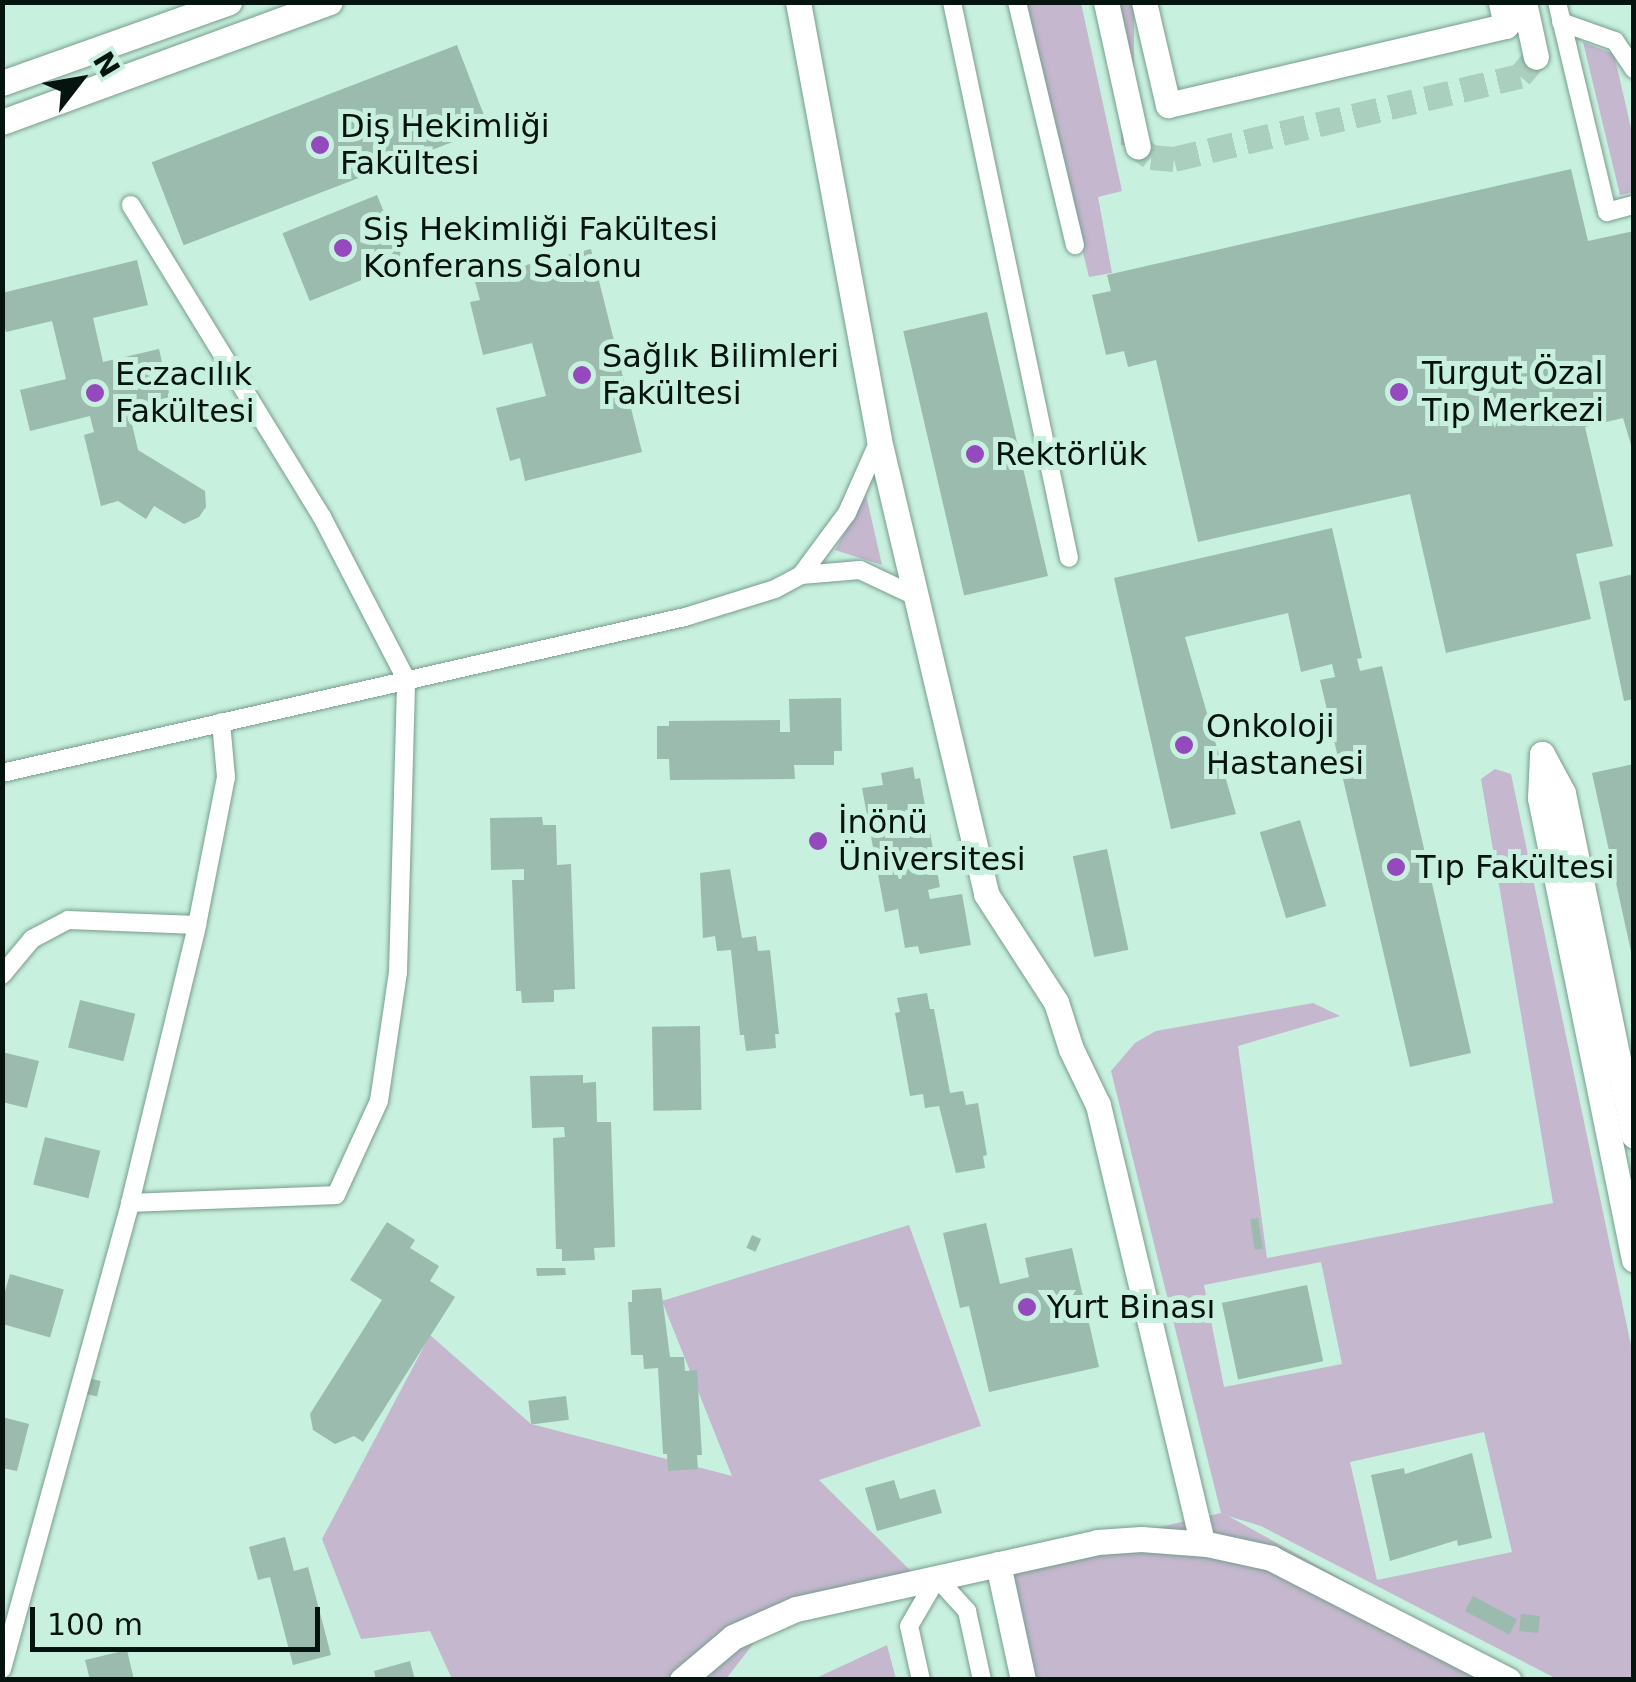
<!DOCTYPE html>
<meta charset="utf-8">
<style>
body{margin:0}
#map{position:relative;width:1636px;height:1682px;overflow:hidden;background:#c8f0de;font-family:"DejaVu Sans",sans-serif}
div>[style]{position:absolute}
.green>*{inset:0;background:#c4b7ce;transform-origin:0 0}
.building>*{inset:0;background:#9abbad;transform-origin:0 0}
.secondary-tunnel>*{height:25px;margin-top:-12.5px;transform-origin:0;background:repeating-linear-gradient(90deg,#abcfbf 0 25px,transparent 0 37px)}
.roads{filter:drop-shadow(0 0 2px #779d8d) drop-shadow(0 0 2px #779d8d)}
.street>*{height:18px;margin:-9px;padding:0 9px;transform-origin:9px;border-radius:9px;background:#fff}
.secondary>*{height:25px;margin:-12.5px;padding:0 12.5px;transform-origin:12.5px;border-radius:12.5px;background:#fff}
.dots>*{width:28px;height:28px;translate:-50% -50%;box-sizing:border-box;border:5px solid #c8f0de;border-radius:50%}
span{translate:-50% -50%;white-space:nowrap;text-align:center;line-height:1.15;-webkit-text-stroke:10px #c8f0de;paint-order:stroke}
.poi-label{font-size:32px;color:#06140f}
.left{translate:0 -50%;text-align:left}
.frame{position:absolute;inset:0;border:5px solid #06140f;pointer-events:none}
.north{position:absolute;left:30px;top:30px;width:100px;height:100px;-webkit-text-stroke:8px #c8f0de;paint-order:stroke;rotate:59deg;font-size:28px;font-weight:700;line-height:40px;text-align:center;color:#06140f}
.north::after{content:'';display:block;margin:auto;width:35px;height:45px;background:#06140f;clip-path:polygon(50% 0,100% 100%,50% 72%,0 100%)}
.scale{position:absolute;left:30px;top:1607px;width:290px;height:45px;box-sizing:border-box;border:5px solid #06140f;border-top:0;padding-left:12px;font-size:30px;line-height:35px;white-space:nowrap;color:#06140f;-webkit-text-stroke:8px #c8f0de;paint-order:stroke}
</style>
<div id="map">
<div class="green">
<i style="clip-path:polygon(1022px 3px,1081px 3px,1122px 191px,1098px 197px,1112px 273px,1089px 277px)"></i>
<i style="left:1121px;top:3px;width:13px;height:142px"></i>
<i style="clip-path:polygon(1583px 42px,1614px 54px,1633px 137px,1633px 192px,1620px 195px)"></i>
<i style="clip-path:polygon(866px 495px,882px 565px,835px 550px)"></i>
<i style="clip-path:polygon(evenodd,1495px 769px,1511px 774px,1633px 1355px,1633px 1679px,1557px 1679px,1261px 1526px,1228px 1516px,1523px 1679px,1030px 1679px,998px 1564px,1221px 1513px,1111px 1071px,1135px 1043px,1156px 1031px,1313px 1003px,1340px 1016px,1238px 1046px,1267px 1258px,1553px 1203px,1481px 779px,1495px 769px,1321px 1262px,1342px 1364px,1224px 1387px,1204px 1285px,1321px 1262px,1495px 769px,1484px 1432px,1512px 1552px,1377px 1580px,1350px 1462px,1484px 1432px)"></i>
<i style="clip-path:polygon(909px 1225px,981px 1426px,819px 1480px,921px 1581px,774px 1617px,726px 1679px,452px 1679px,430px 1631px,361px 1639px,322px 1539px,430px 1335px,531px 1424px,732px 1476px,662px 1301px)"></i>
<i style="clip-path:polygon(887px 1645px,896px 1679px,814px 1679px)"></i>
</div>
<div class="building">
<i style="left:457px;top:45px;width:89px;height:327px;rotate:69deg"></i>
<i style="clip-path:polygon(1571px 169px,1588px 241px,1634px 231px,1634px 455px,1623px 418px,1585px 427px,1613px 546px,1576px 554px,1591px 619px,1446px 653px,1410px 494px,1198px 542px,1156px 360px,1128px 367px,1124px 351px,1106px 355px,1092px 295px,1111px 291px,1107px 275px)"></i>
<i style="left:377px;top:195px;width:73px;height:102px;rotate:68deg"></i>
<i style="clip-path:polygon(591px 249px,642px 452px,525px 481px,520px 458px,510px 461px,496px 408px,546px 396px,532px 343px,483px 355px,470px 302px,480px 300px,474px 278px)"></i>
<i style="clip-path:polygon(137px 260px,148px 305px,93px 318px,103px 362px,159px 349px,170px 397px,128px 407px,138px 450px,205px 491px,206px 507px,199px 517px,184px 524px,154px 506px,146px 519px,118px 501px,101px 506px,84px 435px,94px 432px,90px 416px,30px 431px,20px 390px,66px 379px,52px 321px,6px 332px,2px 319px,2px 293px)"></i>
<i style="left:987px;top:312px;width:271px;height:86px;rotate:77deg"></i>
<i style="clip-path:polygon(1332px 528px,1362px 658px,1357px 659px,1360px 671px,1382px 666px,1471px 1053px,1410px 1067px,1320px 680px,1335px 677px,1332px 664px,1301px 672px,1288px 613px,1185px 637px,1236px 814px,1171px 829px,1114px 578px)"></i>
<i style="clip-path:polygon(1634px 574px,1634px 699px,1624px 701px,1599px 582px)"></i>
<i style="clip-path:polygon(841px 698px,842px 751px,834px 751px,834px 765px,794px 765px,795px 779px,670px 780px,669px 759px,657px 759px,657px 726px,669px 726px,669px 721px,780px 720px,780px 732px,790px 732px,789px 699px)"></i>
<i style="clip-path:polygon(1634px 764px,1634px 956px,1632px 956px,1592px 773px)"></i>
<i style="clip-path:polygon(913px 767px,915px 779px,920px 778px,940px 887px,928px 890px,930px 899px,962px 894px,971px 945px,920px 954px,918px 946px,905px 948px,898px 909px,885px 912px,862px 788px,883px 785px,881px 773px)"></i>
<i style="clip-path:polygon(542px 817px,543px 825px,556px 825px,557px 865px,571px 864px,575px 989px,554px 990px,554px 1002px,522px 1003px,521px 991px,516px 991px,512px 880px,524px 880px,524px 869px,491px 870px,490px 818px)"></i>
<i style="left:1300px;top:820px;width:90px;height:42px;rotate:73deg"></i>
<i style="left:1107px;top:849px;width:103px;height:35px;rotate:78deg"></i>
<i style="clip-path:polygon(730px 869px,742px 938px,756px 936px,758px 951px,770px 950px,779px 1034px,775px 1034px,776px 1048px,746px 1051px,744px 1035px,740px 1035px,731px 950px,717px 951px,715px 936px,703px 938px,700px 873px)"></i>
<i style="clip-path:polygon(927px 993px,930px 1009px,934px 1009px,950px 1093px,963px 1091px,966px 1105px,978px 1103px,987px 1155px,983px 1156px,985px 1168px,956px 1173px,939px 1106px,925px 1108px,923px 1094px,910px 1096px,895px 1013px,900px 1012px,897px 998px)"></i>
<i style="left:80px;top:1000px;width:57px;height:49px;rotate:14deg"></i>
<i style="left:700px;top:1026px;width:84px;height:48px;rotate:89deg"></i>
<i style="clip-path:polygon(2px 1052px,39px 1061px,27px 1108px,2px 1102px)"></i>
<i style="clip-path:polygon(583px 1075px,583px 1083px,596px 1082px,597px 1122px,611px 1122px,615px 1247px,594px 1248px,595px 1260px,562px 1261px,562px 1249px,556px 1249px,553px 1138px,565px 1137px,564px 1127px,532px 1128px,530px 1076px)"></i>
<i style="left:45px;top:1137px;width:57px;height:49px;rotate:14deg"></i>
<i style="left:1258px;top:1218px;width:31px;height:8px;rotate:81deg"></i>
<i style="clip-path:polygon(387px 1222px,415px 1240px,410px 1248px,439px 1266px,430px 1281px,455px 1297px,363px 1442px,354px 1436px,335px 1444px,313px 1430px,310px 1414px,382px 1300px,350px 1280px)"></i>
<i style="clip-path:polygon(986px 1223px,1000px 1284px,1029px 1277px,1025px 1258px,1072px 1248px,1099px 1367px,989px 1392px,969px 1306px,960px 1308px,943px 1233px)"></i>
<i style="left:752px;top:1235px;width:10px;height:14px;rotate:24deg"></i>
<i style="clip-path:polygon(536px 1268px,565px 1268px,566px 1275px,537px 1276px)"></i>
<i style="left:10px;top:1274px;width:56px;height:50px;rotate:16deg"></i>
<i style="left:1307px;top:1285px;width:78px;height:87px;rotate:78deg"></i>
<i style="clip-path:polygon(661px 1288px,670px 1357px,684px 1357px,685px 1371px,697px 1370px,702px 1455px,697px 1455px,698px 1469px,668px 1471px,667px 1454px,663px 1454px,658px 1368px,644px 1369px,643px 1355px,631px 1355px,628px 1302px,632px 1302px,632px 1290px)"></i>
<i style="left:88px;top:1378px;width:13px;height:16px;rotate:13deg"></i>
<i style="left:566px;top:1396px;width:24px;height:38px;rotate:83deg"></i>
<i style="clip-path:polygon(2px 1417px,29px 1424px,17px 1471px,2px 1468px)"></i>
<i style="clip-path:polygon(1472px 1453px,1492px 1538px,1458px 1546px,1457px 1540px,1390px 1561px,1371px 1475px,1404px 1468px,1405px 1474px)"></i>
<i style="clip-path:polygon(894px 1480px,900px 1499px,935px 1489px,942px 1513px,877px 1531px,865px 1488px)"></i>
<i style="clip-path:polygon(285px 1537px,294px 1571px,308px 1567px,331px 1655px,293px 1665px,270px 1577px,258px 1580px,249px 1547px)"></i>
<i style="left:1473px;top:1596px;width:50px;height:17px;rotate:28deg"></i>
<i style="left:1521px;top:1614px;width:19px;height:17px;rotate:6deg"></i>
<i style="clip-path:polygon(127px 1650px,134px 1680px,90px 1680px,85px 1660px)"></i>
<i style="clip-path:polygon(410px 1661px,415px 1680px,376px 1680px,374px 1671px)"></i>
</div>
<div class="secondary-tunnel">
<i style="left:1138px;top:147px;width:16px;rotate:38deg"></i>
<i style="left:1151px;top:157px;width:23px;rotate:5deg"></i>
<i style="left:1174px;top:159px;width:356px;rotate:-13.5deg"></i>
<i style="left:1520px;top:76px;width:25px;rotate:-50deg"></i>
</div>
<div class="roads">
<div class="street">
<i style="left:952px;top:2px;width:568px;rotate:78.12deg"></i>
<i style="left:1017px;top:2px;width:250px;rotate:76.6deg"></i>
<i style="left:1557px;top:2px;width:216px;rotate:76.6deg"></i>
<i style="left:1607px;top:212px;width:28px;rotate:-15deg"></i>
<i style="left:1561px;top:22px;width:57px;rotate:19.4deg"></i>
<i style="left:1615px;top:41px;width:34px;rotate:56deg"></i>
<i style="left:801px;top:575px;width:77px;rotate:-53.4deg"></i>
<i style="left:847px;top:513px;width:77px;rotate:-66.1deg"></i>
<i style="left:2px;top:773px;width:701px;rotate:-12.87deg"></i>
<i style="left:685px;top:617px;width:94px;rotate:-17.3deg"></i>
<i style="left:775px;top:589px;width:30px;rotate:-28deg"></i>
<i style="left:801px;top:575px;width:59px;rotate:-4.8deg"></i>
<i style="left:860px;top:570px;width:63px;rotate:25.3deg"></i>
<i style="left:2px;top:975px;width:47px;rotate:-50.2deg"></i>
<i style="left:32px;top:939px;width:41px;rotate:-27.8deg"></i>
<i style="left:68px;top:920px;width:129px;rotate:2.2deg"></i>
<i style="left:130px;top:1203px;width:206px;rotate:-2.2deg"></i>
<i style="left:336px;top:1195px;width:103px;rotate:-65.4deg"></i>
<i style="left:379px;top:1101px;width:130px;rotate:-81.6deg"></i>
<i style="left:398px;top:972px;width:293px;rotate:-88.4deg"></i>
<i style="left:406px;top:679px;width:182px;rotate:-117.4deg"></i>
<i style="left:322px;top:517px;width:366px;rotate:-121.5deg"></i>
<i style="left:2px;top:1669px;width:483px;rotate:-74.6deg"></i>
<i style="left:130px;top:1203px;width:286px;rotate:-76.4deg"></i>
<i style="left:197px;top:925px;width:151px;rotate:-78.9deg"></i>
<i style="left:226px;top:777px;width:55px;rotate:-95.2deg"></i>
<i style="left:921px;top:1680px;width:55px;rotate:-102.5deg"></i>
<i style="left:909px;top:1626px;width:56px;rotate:-59.7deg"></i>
<i style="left:937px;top:1578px;width:45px;rotate:47.7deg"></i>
<i style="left:967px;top:1611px;width:71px;rotate:77.7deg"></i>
</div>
<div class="secondary">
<i style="left:798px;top:2px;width:445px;rotate:79.5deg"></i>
<i style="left:879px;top:440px;width:466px;rotate:76.7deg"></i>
<i style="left:986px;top:894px;width:129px;rotate:57.1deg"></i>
<i style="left:1056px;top:1002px;width:49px;rotate:72.3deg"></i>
<i style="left:1071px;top:1049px;width:62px;rotate:64.3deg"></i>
<i style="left:1098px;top:1105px;width:450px;rotate:76.6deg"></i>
<i style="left:1106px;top:2px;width:148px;rotate:77.6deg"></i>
<i style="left:1144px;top:2px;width:106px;rotate:76.9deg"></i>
<i style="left:1168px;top:105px;width:347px;rotate:-13.2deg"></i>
<i style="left:1506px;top:26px;width:25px;rotate:-102deg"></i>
<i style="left:1524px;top:2px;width:56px;rotate:77.7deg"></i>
<i style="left:2px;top:83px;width:241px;rotate:-19.6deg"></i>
<i style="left:2px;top:122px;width:349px;rotate:-20.1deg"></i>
<i style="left:1542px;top:754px;width:44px;rotate:92.6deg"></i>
<i style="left:1540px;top:798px;width:471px;rotate:78.5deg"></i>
<i style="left:1542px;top:754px;width:44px;rotate:61.7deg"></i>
<i style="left:1563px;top:793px;width:350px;rotate:78.3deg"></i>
<i style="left:998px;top:1564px;width:119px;rotate:77.8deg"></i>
<i style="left:682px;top:1680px;width:67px;rotate:-40.1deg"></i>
<i style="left:733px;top:1637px;width:69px;rotate:-24deg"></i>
<i style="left:796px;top:1609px;width:308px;rotate:-12.5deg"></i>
<i style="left:1097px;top:1542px;width:44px;rotate:-3.9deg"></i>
<i style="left:1141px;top:1539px;width:66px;rotate:4.3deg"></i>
<i style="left:1207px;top:1544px;width:66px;rotate:12.3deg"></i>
<i style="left:1271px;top:1558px;width:267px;rotate:27.2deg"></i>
</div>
</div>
<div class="dots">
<i style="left:320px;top:145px;background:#944abc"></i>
<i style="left:343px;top:248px;background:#944abc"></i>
<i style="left:582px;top:375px;background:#944abc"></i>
<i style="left:1399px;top:392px;background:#944abc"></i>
<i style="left:95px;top:393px;background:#944abc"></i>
<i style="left:975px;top:454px;background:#944abc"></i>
<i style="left:1184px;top:745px;background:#944abc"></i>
<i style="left:818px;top:841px;background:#944abc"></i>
<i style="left:1396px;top:867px;background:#944abc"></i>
<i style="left:1027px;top:1307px;background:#944abc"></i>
</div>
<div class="poi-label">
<span class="left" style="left:340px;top:145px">Diş Hekimliği<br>Fakültesi</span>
<span class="left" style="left:363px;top:248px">Siş Hekimliği Fakültesi<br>Konferans Salonu</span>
<span class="left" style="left:602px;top:375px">Sağlık Bilimleri<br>Fakültesi</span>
<span class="left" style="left:1422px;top:392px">Turgut Özal<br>Tıp Merkezi</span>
<span class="left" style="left:115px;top:393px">Eczacılık<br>Fakültesi</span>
<span class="left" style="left:995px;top:454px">Rektörlük</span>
<span class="left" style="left:1206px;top:745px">Onkoloji<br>Hastanesi</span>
<span class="left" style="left:838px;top:841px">İnönü<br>Üniversitesi</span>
<span class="left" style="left:1416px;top:867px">Tıp Fakültesi</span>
<span class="left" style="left:1047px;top:1307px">Yurt Binası</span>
</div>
<div class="frame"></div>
<div class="north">N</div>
<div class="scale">100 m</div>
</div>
